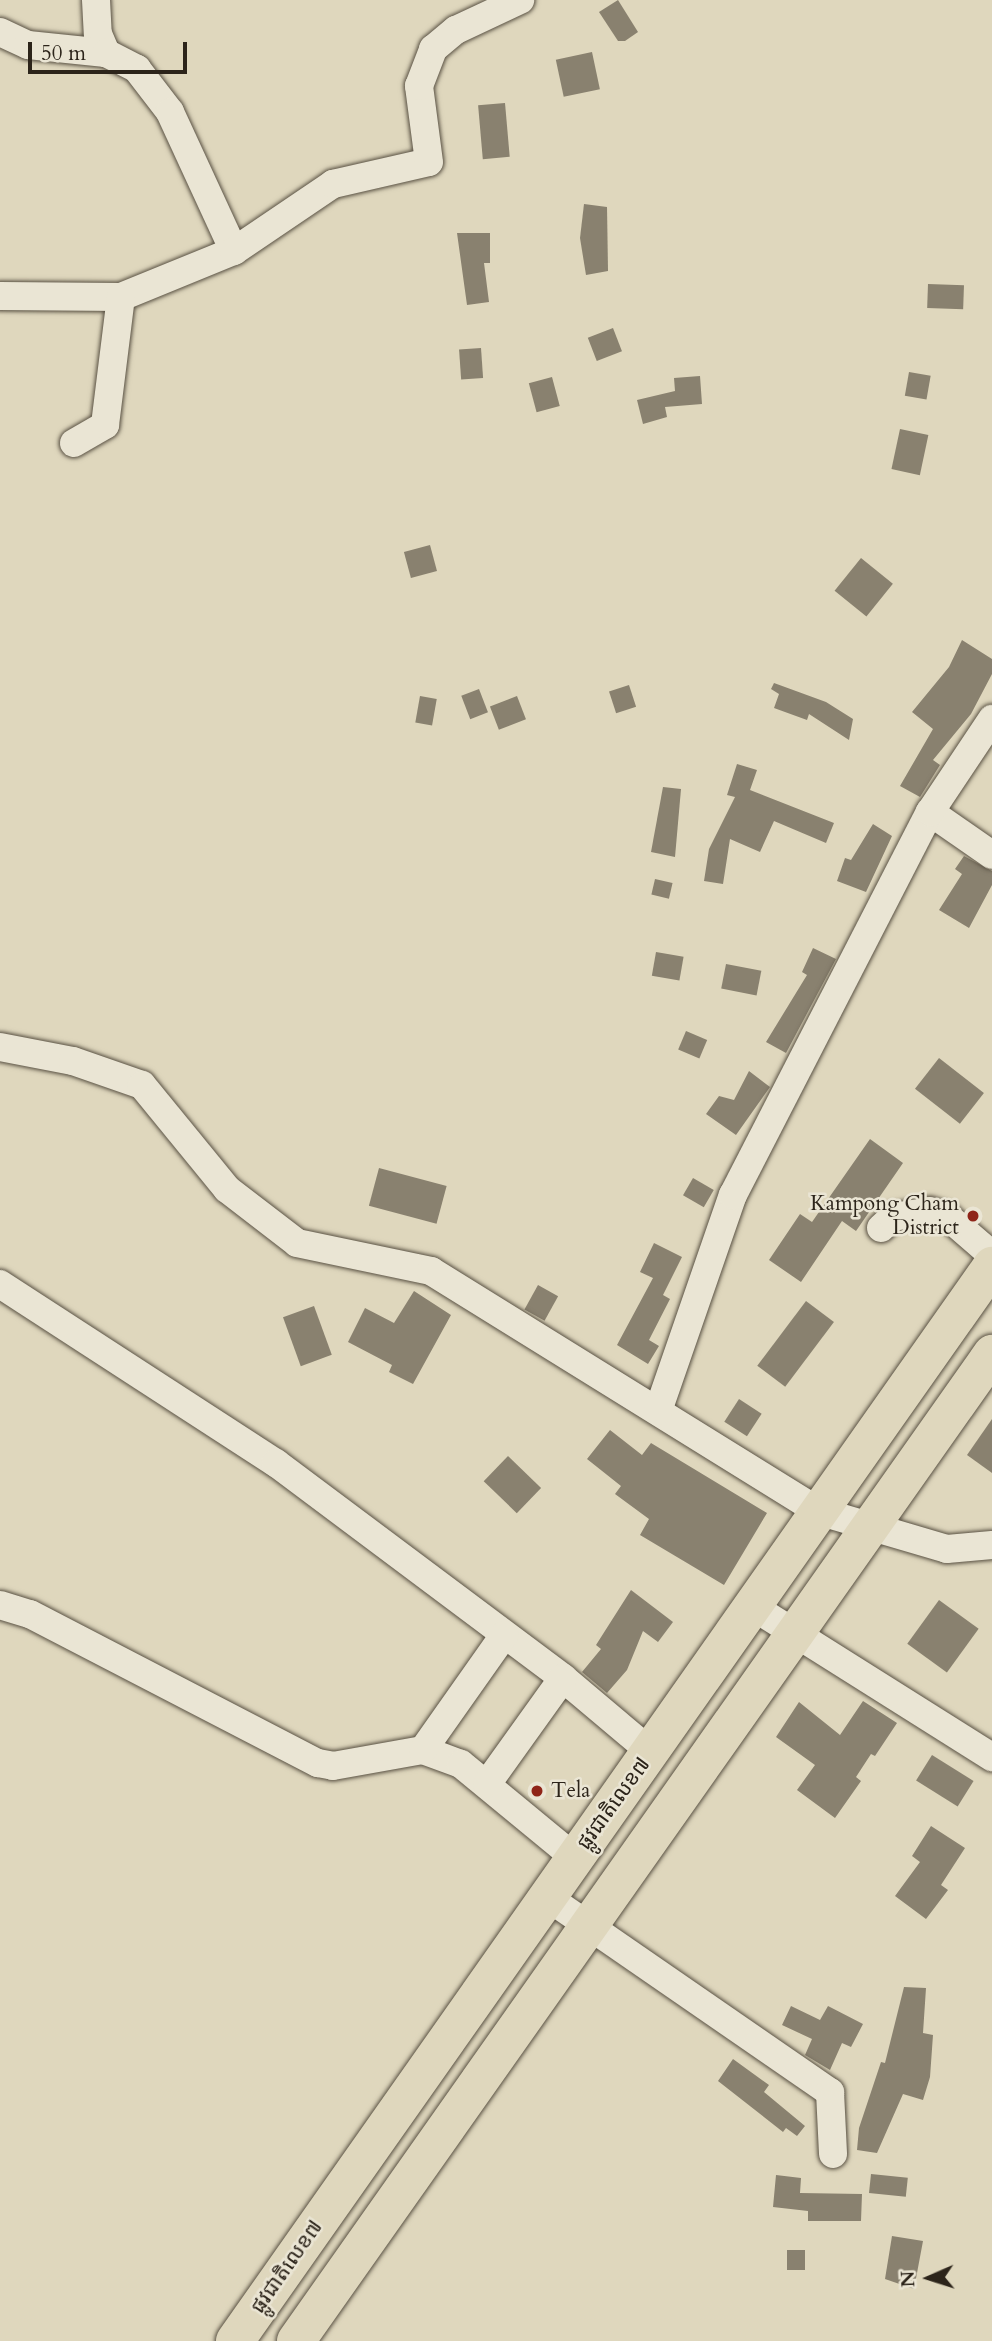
<!DOCTYPE html>
<meta charset="utf-8">
<style>
body{margin:0}
#map{position:relative;width:992px;height:2341px;overflow:hidden;background:#dfd7bd;font-family:Cardo,"Noto Sans Khmer",serif}
div>[style]{position:absolute}
.building>*{inset:0;background:#89816f;transform-origin:0 0}
.roads{filter:drop-shadow(0 0 2px #595143) drop-shadow(0 0 2px #595143)}
.minor>*{height:28px;margin:-14px;padding:0 14px;transform-origin:14px;border-radius:14px;background:#eae5d4}
.highway>*{height:38px;margin:-19px;padding:0 19px;transform-origin:19px;border-radius:19px;background:#dfd7bd}
.dots>*{width:19px;height:19px;translate:-50% -50%;box-sizing:border-box;border:4px solid #eae5d4;border-radius:50%}
span{translate:-50% -50%;white-space:nowrap;text-align:center;line-height:1.15;-webkit-text-stroke:5px #eae5d4;paint-order:stroke}
.poi-label{font-size:21px;color:#2c241a}
.right{translate:-100% -50%;text-align:right}
.left{translate:0 -50%;text-align:left}
.street-label{font-size:21px;color:#2c241a}
.north{position:absolute;left:894px;top:2243px;width:70px;height:70px;-webkit-text-stroke:5px #eae5d4;paint-order:stroke;rotate:267deg;font-size:19px;font-weight:700;line-height:28px;text-align:center;color:#2c241a}
.north::after{content:'';display:block;margin:auto;width:24px;height:32px;background:#2c241a;clip-path:polygon(50% 0,100% 100%,50% 72%,0 100%)}
.scale{position:absolute;left:28px;top:42px;width:159px;height:32px;box-sizing:border-box;border:4px solid #2c241a;border-top:0;padding-left:9px;font-size:21px;line-height:24px;white-space:nowrap;color:#2c241a;-webkit-text-stroke:5px #eae5d4;paint-order:stroke}
</style>
<div id="map">
<div class="building">
<i style="clip-path:polygon(618px 0,638px 32px,625px 41px,618px 41px,599px 12px)"></i>
<i style="left:592px;top:52px;width:38px;height:37px;rotate:78deg"></i>
<i style="left:505px;top:103px;width:54px;height:27px;rotate:85deg"></i>
<i style="clip-path:polygon(584px 204px,607px 207px,608px 271px,586px 275px,580px 238px)"></i>
<i style="clip-path:polygon(457px 233px,490px 233px,490px 263px,484px 263px,489px 302px,467px 305px)"></i>
<i style="left:928px;top:284px;width:36px;height:24px;rotate:2deg"></i>
<i style="left:613px;top:328px;width:25px;height:27px;rotate:69deg"></i>
<i style="left:481px;top:348px;width:30px;height:22px;rotate:86deg"></i>
<i style="left:909px;top:372px;width:22px;height:24px;rotate:10deg"></i>
<i style="clip-path:polygon(700px 376px,702px 404px,665px 407px,667px 417px,643px 424px,637px 400px,675px 391px,674px 378px)"></i>
<i style="left:552px;top:377px;width:30px;height:24px;rotate:75deg"></i>
<i style="left:900px;top:429px;width:29px;height:41px;rotate:12deg"></i>
<i style="left:430px;top:545px;width:27px;height:27px;rotate:75deg"></i>
<i style="left:861px;top:558px;width:41px;height:42px;rotate:39deg"></i>
<i style="clip-path:polygon(962px 640px,992px 659px,992px 674px,971px 714px,933px 760px,940px 765px,920px 797px,900px 786px,933px 729px,912px 712px,949px 667px)"></i>
<i style="clip-path:polygon(774px 683px,826px 702px,853px 719px,849px 740px,809px 714px,807px 720px,774px 708px,779px 694px,771px 689px)"></i>
<i style="left:629px;top:685px;width:23px;height:21px;rotate:72deg"></i>
<i style="left:479px;top:689px;width:25px;height:19px;rotate:69deg"></i>
<i style="left:420px;top:696px;width:17px;height:27px;rotate:10deg"></i>
<i style="left:517px;top:696px;width:25px;height:29px;rotate:69deg"></i>
<i style="clip-path:polygon(737px 764px,757px 770px,750px 790px,834px 823px,826px 843px,774px 821px,760px 852px,730px 839px,723px 884px,704px 881px,709px 849px,735px 797px,727px 795px)"></i>
<i style="clip-path:polygon(663px 787px,681px 789px,675px 857px,651px 852px)"></i>
<i style="clip-path:polygon(873px 824px,892px 836px,866px 892px,837px 881px,845px 858px,851px 860px)"></i>
<i style="clip-path:polygon(964px 856px,992px 871px,992px 885px,969px 928px,939px 910px,962px 874px,955px 869px)"></i>
<i style="left:655px;top:879px;width:18px;height:16px;rotate:13deg"></i>
<i style="clip-path:polygon(813px 948px,836px 959px,786px 1053px,766px 1042px,807px 975px,802px 972px)"></i>
<i style="left:656px;top:952px;width:28px;height:24px;rotate:10deg"></i>
<i style="left:726px;top:964px;width:36px;height:25px;rotate:11deg"></i>
<i style="left:686px;top:1031px;width:23px;height:20px;rotate:23deg"></i>
<i style="left:939px;top:1058px;width:57px;height:39px;rotate:38deg"></i>
<i style="clip-path:polygon(749px 1071px,770px 1087px,736px 1135px,706px 1114px,719px 1096px,734px 1100px)"></i>
<i style="clip-path:polygon(870px 1139px,903px 1163px,856px 1231px,842px 1221px,801px 1282px,769px 1260px,800px 1214px,812px 1222px)"></i>
<i style="left:379px;top:1168px;width:70px;height:39px;rotate:15deg"></i>
<i style="left:693px;top:1178px;width:24px;height:20px;rotate:30deg"></i>
<i style="clip-path:polygon(654px 1243px,682px 1257px,663px 1295px,670px 1299px,649px 1340px,659px 1346px,648px 1364px,617px 1345px,653px 1278px,640px 1272px)"></i>
<i style="left:538px;top:1285px;width:23px;height:28px;rotate:29deg"></i>
<i style="clip-path:polygon(414px 1291px,451px 1315px,413px 1384px,389px 1372px,392px 1365px,348px 1342px,365px 1308px,394px 1323px)"></i>
<i style="left:806px;top:1301px;width:35px;height:81px;rotate:37deg"></i>
<i style="left:314px;top:1306px;width:52px;height:33px;rotate:70deg"></i>
<i style="left:739px;top:1399px;width:27px;height:27px;rotate:33deg"></i>
<i style="clip-path:polygon(992px 1419px,992px 1473px,967px 1455px)"></i>
<i style="clip-path:polygon(610px 1430px,642px 1455px,651px 1443px,767px 1513px,724px 1585px,640px 1535px,649px 1519px,615px 1494px,621px 1486px,587px 1459px)"></i>
<i style="left:508px;top:1456px;width:46px;height:35px;rotate:44deg"></i>
<i style="clip-path:polygon(631px 1590px,673px 1622px,658px 1642px,643px 1631px,627px 1670px,607px 1693px,582px 1672px,601px 1649px,596px 1645px)"></i>
<i style="left:939px;top:1600px;width:49px;height:54px;rotate:36deg"></i>
<i style="clip-path:polygon(863px 1701px,897px 1723px,875px 1756px,871px 1754px,856px 1777px,861px 1781px,835px 1818px,797px 1790px,815px 1765px,776px 1737px,799px 1702px,840px 1735px)"></i>
<i style="left:932px;top:1755px;width:49px;height:30px;rotate:32deg"></i>
<i style="clip-path:polygon(931px 1826px,965px 1848px,941px 1885px,948px 1890px,926px 1919px,895px 1896px,920px 1862px,912px 1856px)"></i>
<i style="clip-path:polygon(904px 1987px,926px 1988px,923px 2033px,933px 2035px,930px 2077px,923px 2100px,903px 2094px,877px 2153px,857px 2150px,859px 2128px,881px 2062px,885px 2063px)"></i>
<i style="clip-path:polygon(791px 2006px,820px 2020px,828px 2006px,863px 2024px,851px 2047px,842px 2043px,830px 2070px,805px 2055px,812px 2039px,782px 2025px)"></i>
<i style="clip-path:polygon(733px 2059px,769px 2085px,764px 2092px,805px 2126px,797px 2136px,786px 2128px,783px 2132px,718px 2081px)"></i>
<i style="left:871px;top:2174px;width:37px;height:19px;rotate:6deg"></i>
<i style="clip-path:polygon(776px 2175px,801px 2178px,800px 2193px,862px 2194px,861px 2221px,808px 2221px,808px 2211px,773px 2207px)"></i>
<i style="clip-path:polygon(892px 2236px,923px 2241px,914px 2289px,885px 2279px)"></i>
<i style="left:787px;top:2250px;width:18px;height:20px"></i>
</div>
<div class="roads">
<div class="minor">
<i style="left:96px;top:0;width:34px;rotate:87deg"></i>
<i style="left:98px;top:34px;width:21px;rotate:67deg"></i>
<i style="left:0;top:32px;width:31px;rotate:25deg"></i>
<i style="left:28px;top:45px;width:78px;rotate:5.9deg"></i>
<i style="left:106px;top:53px;width:35px;rotate:27deg"></i>
<i style="left:137px;top:69px;width:54px;rotate:52.5deg"></i>
<i style="left:170px;top:112px;width:153px;rotate:65.3deg"></i>
<i style="left:0;top:296px;width:121px;rotate:0.5deg"></i>
<i style="left:121px;top:297px;width:122px;rotate:-22.2deg"></i>
<i style="left:234px;top:251px;width:120px;rotate:-34.1deg"></i>
<i style="left:333px;top:184px;width:98px;rotate:-12.9deg"></i>
<i style="left:429px;top:162px;width:77px;rotate:-97.5deg"></i>
<i style="left:419px;top:86px;width:40px;rotate:-69deg"></i>
<i style="left:433px;top:49px;width:30px;rotate:-40deg"></i>
<i style="left:456px;top:30px;width:71px;rotate:-25.1deg"></i>
<i style="left:74px;top:443px;width:36px;rotate:-30deg"></i>
<i style="left:105px;top:425px;width:129px;rotate:-82.9deg"></i>
<i style="left:930px;top:812px;width:75px;rotate:34.7deg"></i>
<i style="left:0;top:1047px;width:74px;rotate:10.9deg"></i>
<i style="left:73px;top:1061px;width:73px;rotate:19.2deg"></i>
<i style="left:142px;top:1085px;width:134px;rotate:50.7deg"></i>
<i style="left:227px;top:1189px;width:88px;rotate:37.6deg"></i>
<i style="left:297px;top:1243px;width:137px;rotate:11.8deg"></i>
<i style="left:431px;top:1271px;width:455px;rotate:31.8deg"></i>
<i style="left:818px;top:1511px;width:134px;rotate:16.4deg"></i>
<i style="left:947px;top:1549px;width:45px;rotate:-5.1deg"></i>
<i style="left:881px;top:1228px;width:16px;rotate:-43deg"></i>
<i style="left:893px;top:1217px;width:37px;rotate:-9deg"></i>
<i style="left:930px;top:1211px;width:19px;rotate:18deg"></i>
<i style="left:948px;top:1217px;width:58px;rotate:40.8deg"></i>
<i style="left:0;top:1284px;width:329px;rotate:33deg"></i>
<i style="left:276px;top:1463px;width:359px;rotate:36.8deg"></i>
<i style="left:563px;top:1678px;width:115px;rotate:40.1deg"></i>
<i style="left:658px;top:1411px;width:229px;rotate:-70.9deg"></i>
<i style="left:733px;top:1195px;width:431px;rotate:-62.8deg"></i>
<i style="left:930px;top:812px;width:112px;rotate:-56.3deg"></i>
<i style="left:0;top:1605px;width:31px;rotate:17deg"></i>
<i style="left:30px;top:1614px;width:324px;rotate:27.4deg"></i>
<i style="left:318px;top:1763px;width:15px;rotate:11deg"></i>
<i style="left:333px;top:1766px;width:91px;rotate:-10.1deg"></i>
<i style="left:423px;top:1750px;width:40px;rotate:20.2deg"></i>
<i style="left:461px;top:1764px;width:148px;rotate:39.5deg"></i>
<i style="left:752px;top:1606px;width:284px;rotate:32.2deg"></i>
<i style="left:423px;top:1750px;width:141px;rotate:-54.8deg"></i>
<i style="left:487px;top:1784px;width:130px;rotate:-54.4deg"></i>
<i style="left:547px;top:1897px;width:344px;rotate:34.6deg"></i>
<i style="left:830px;top:2092px;width:62px;rotate:87.2deg"></i>
</div>
<div class="highway">
<i style="left:235px;top:2341px;width:1315px;rotate:-54.85deg"></i>
<i style="left:296px;top:2341px;width:1208px;rotate:-54.81deg"></i>
</div>
</div>
<div class="dots">
<i style="left:973px;top:1216px;background:#8f2418"></i>
<i style="left:537px;top:1791px;background:#8f2418"></i>
</div>
<div class="poi-label">
<span class="right" style="left:959px;top:1216px">Kampong Cham<br>District</span>
<span class="left" style="left:551px;top:1791px">Tela</span>
</div>
<div class="street-label">
<span style="left:614px;top:1804px;rotate:-54deg">ផ្លូវជាតិលេខ៧</span>
<span style="left:287px;top:2267px;rotate:-55deg">ផ្លូវជាតិលេខ៧</span>
</div>
<div class="north">N</div>
<div class="scale">50 m</div>
</div>
